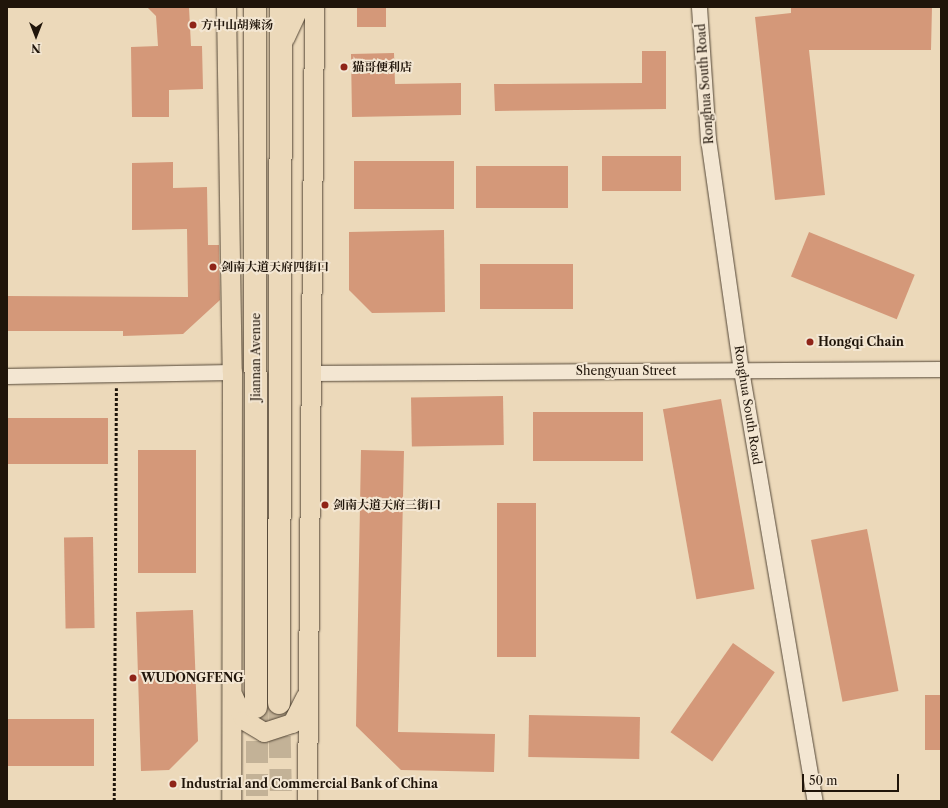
<!DOCTYPE html>
<meta charset="utf-8">
<style>
body{margin:0}
#map{position:relative;width:948px;height:808px;overflow:hidden;background:#ecd9ba;font-family:"Libre Caslon Text","Noto Serif SC",serif}
div>[style]{position:absolute}
.building>*{inset:0;background:#d49879;transform-origin:0 0}
.highway-tunnel>*{height:22px;margin-top:-11px;transform-origin:0;background:repeating-linear-gradient(90deg,#c3b297 0 22px,transparent 0 33px)}
.path>*{height:2.5px;margin-top:-1.25px;transform-origin:0;background:repeating-linear-gradient(90deg,#20150a 0 3px,transparent 0 5px)}
.roads{filter:drop-shadow(0 0 1px #534636) drop-shadow(0 0 1px #534636)}
.minor>*{height:15px;margin:-7.5px;padding:0 7.5px;transform-origin:7.5px;border-radius:7.5px;background:#f3e6d2}
.major>*{height:19px;margin:-9.5px;padding:0 9.5px;transform-origin:9.5px;border-radius:9.5px;background:#ecd9ba}
.highway>*{height:22px;margin:-11px;padding:0 11px;transform-origin:11px;border-radius:11px;background:#ecd9ba}
.dots>*{width:11px;height:11px;translate:-50% -50%;box-sizing:border-box;border:2px solid #f3e6d2;border-radius:50%}
span{translate:-50% -50%;white-space:nowrap;text-align:center;line-height:1.15;-webkit-text-stroke:4px #f3e6d2;paint-order:stroke}
.poi-label{font-size:12px;color:#20150a;font-weight:700}
.left{translate:0 -50%;text-align:left}
.street-label{font-size:12px;color:#20150a}
.frame{position:absolute;inset:0;border:8px solid #20150a;pointer-events:none}
.north{position:absolute;left:16px;top:16px;width:40px;height:40px;-webkit-text-stroke:3px #f3e6d2;paint-order:stroke;rotate:180deg;font-size:11px;font-weight:700;line-height:16px;text-align:center;color:#20150a}
.north::after{content:'';display:block;margin:auto;width:14px;height:18px;background:#20150a;clip-path:polygon(50% 0,100% 100%,50% 72%,0 100%)}
.scale{position:absolute;left:802px;top:774px;width:97px;height:18px;box-sizing:border-box;border:2px solid #20150a;border-top:0;padding-left:5px;font-size:12px;line-height:14px;white-space:nowrap;color:#20150a;-webkit-text-stroke:3px #f3e6d2;paint-order:stroke}
</style>
<div id="map">
<div class="building">
<i style="clip-path:polygon(147px 7px,189px 7px,191px 46px,202px 46px,203px 89px,169px 90px,169px 117px,132px 117px,131px 47px,158px 46px,156px 16px)"></i>
<i style="left:357px;top:7px;width:29px;height:20px"></i>
<i style="clip-path:polygon(791px 7px,932px 7px,931px 50px,809px 50px,825px 195px,775px 200px,755px 17px,791px 13px)"></i>
<i style="clip-path:polygon(642px 51px,666px 51px,666px 109px,495px 111px,494px 84px,642px 83px)"></i>
<i style="clip-path:polygon(394px 53px,395px 84px,461px 83px,461px 115px,352px 117px,351px 54px)"></i>
<i style="left:602px;top:156px;width:79px;height:35px"></i>
<i style="left:354px;top:161px;width:100px;height:48px"></i>
<i style="clip-path:polygon(173px 162px,173px 188px,207px 187px,208px 245px,219px 245px,220px 300px,183px 334px,123px 336px,123px 331px,7px 331px,7px 296px,188px 297px,187px 229px,132px 230px,132px 163px)"></i>
<i style="left:476px;top:166px;width:92px;height:42px"></i>
<i style="clip-path:polygon(444px 230px,445px 312px,372px 313px,349px 290px,349px 232px)"></i>
<i style="left:809px;top:232px;width:114px;height:48px;rotate:22deg"></i>
<i style="left:480px;top:264px;width:93px;height:45px"></i>
<i style="left:503px;top:396px;width:49px;height:92px;rotate:89deg"></i>
<i style="left:721px;top:399px;width:193px;height:59px;rotate:80deg"></i>
<i style="left:533px;top:412px;width:110px;height:49px"></i>
<i style="left:7px;top:418px;width:101px;height:46px"></i>
<i style="left:196px;top:450px;width:123px;height:58px;rotate:90deg"></i>
<i style="clip-path:polygon(361px 450px,404px 451px,398px 732px,495px 734px,494px 772px,401px 770px,356px 726px)"></i>
<i style="left:497px;top:503px;width:39px;height:154px"></i>
<i style="left:867px;top:529px;width:165px;height:57px;rotate:79deg"></i>
<i style="left:93px;top:537px;width:91px;height:29px;rotate:89deg"></i>
<i style="clip-path:polygon(193px 610px,198px 741px,169px 770px,141px 771px,136px 612px)"></i>
<i style="left:733px;top:643px;width:51px;height:109px;rotate:35deg"></i>
<i style="left:925px;top:695px;width:16px;height:55px"></i>
<i style="left:529px;top:715px;width:111px;height:42px;rotate:1deg"></i>
<i style="left:7px;top:719px;width:87px;height:47px"></i>
</div>
<div class="highway-tunnel">
<i style="left:279px;top:703px;width:98px;rotate:88.8deg"></i>
<i style="left:257px;top:708px;width:93px;rotate:90deg"></i>
</div>
<div class="path">
<i style="left:114px;top:801px;width:413px;rotate:-89.7deg"></i>
</div>
<div class="roads">
<div class="minor">
<i style="left:699px;top:7px;width:132px;rotate:86.1deg"></i>
<i style="left:708px;top:139px;width:233px;rotate:81.9deg"></i>
<i style="left:741px;top:370px;width:437px;rotate:80.3deg"></i>
<i style="left:310px;top:373px;width:631px;rotate:-0.36deg"></i>
<i style="left:7px;top:376px;width:225px;rotate:-1deg"></i>
</div>
<div class="major">
<i style="left:226px;top:7px;width:365px;rotate:89.1deg"></i>
<i style="left:232px;top:372px;width:429px;rotate:90.1deg"></i>
<i style="left:233px;top:696px;width:26px;rotate:65deg"></i>
<i style="left:244px;top:720px;width:23px;rotate:31deg"></i>
<i style="left:264px;top:732px;width:29px;rotate:-18deg"></i>
<i style="left:292px;top:723px;width:30px;rotate:-63deg"></i>
<i style="left:307px;top:801px;width:794px;rotate:-89.49deg"></i>
</div>
<div class="highway">
<i style="left:255px;top:7px;width:700px;rotate:89.92deg"></i>
<i style="left:284px;top:37px;width:33px;rotate:-65deg"></i>
<i style="left:279px;top:703px;width:696px;rotate:-89.84deg"></i>
</div>
</div>
<div class="dots">
<i style="left:193px;top:25px;background:#8f2418"></i>
<i style="left:344px;top:67px;background:#8f2418"></i>
<i style="left:213px;top:267px;background:#8f2418"></i>
<i style="left:810px;top:342px;background:#8f2418"></i>
<i style="left:325px;top:505px;background:#8f2418"></i>
<i style="left:133px;top:678px;background:#8f2418"></i>
<i style="left:173px;top:784px;background:#8f2418"></i>
</div>
<div class="poi-label">
<span class="left" style="left:201px;top:25px">方中山胡辣汤</span>
<span class="left" style="left:352px;top:67px">猫哥便利店</span>
<span class="left" style="left:221px;top:267px">剑南大道天府四街口</span>
<span class="left" style="left:818px;top:342px">Hongqi Chain</span>
<span class="left" style="left:333px;top:505px">剑南大道天府三街口</span>
<span class="left" style="left:141px;top:678px">WUDONGFENG</span>
<span class="left" style="left:181px;top:784px">Industrial and Commercial Bank of China</span>
</div>
<div class="street-label">
<span style="left:705px;top:84px;rotate:-94deg">Ronghua South Road</span>
<span style="left:256px;top:357px;rotate:-90deg">Jiannan Avenue</span>
<span style="left:626px;top:371px">Shengyuan Street</span>
<span style="left:748px;top:405px;rotate:81deg">Ronghua South Road</span>
</div>
<div class="frame"></div>
<div class="north">N</div>
<div class="scale">50 m</div>
</div>
